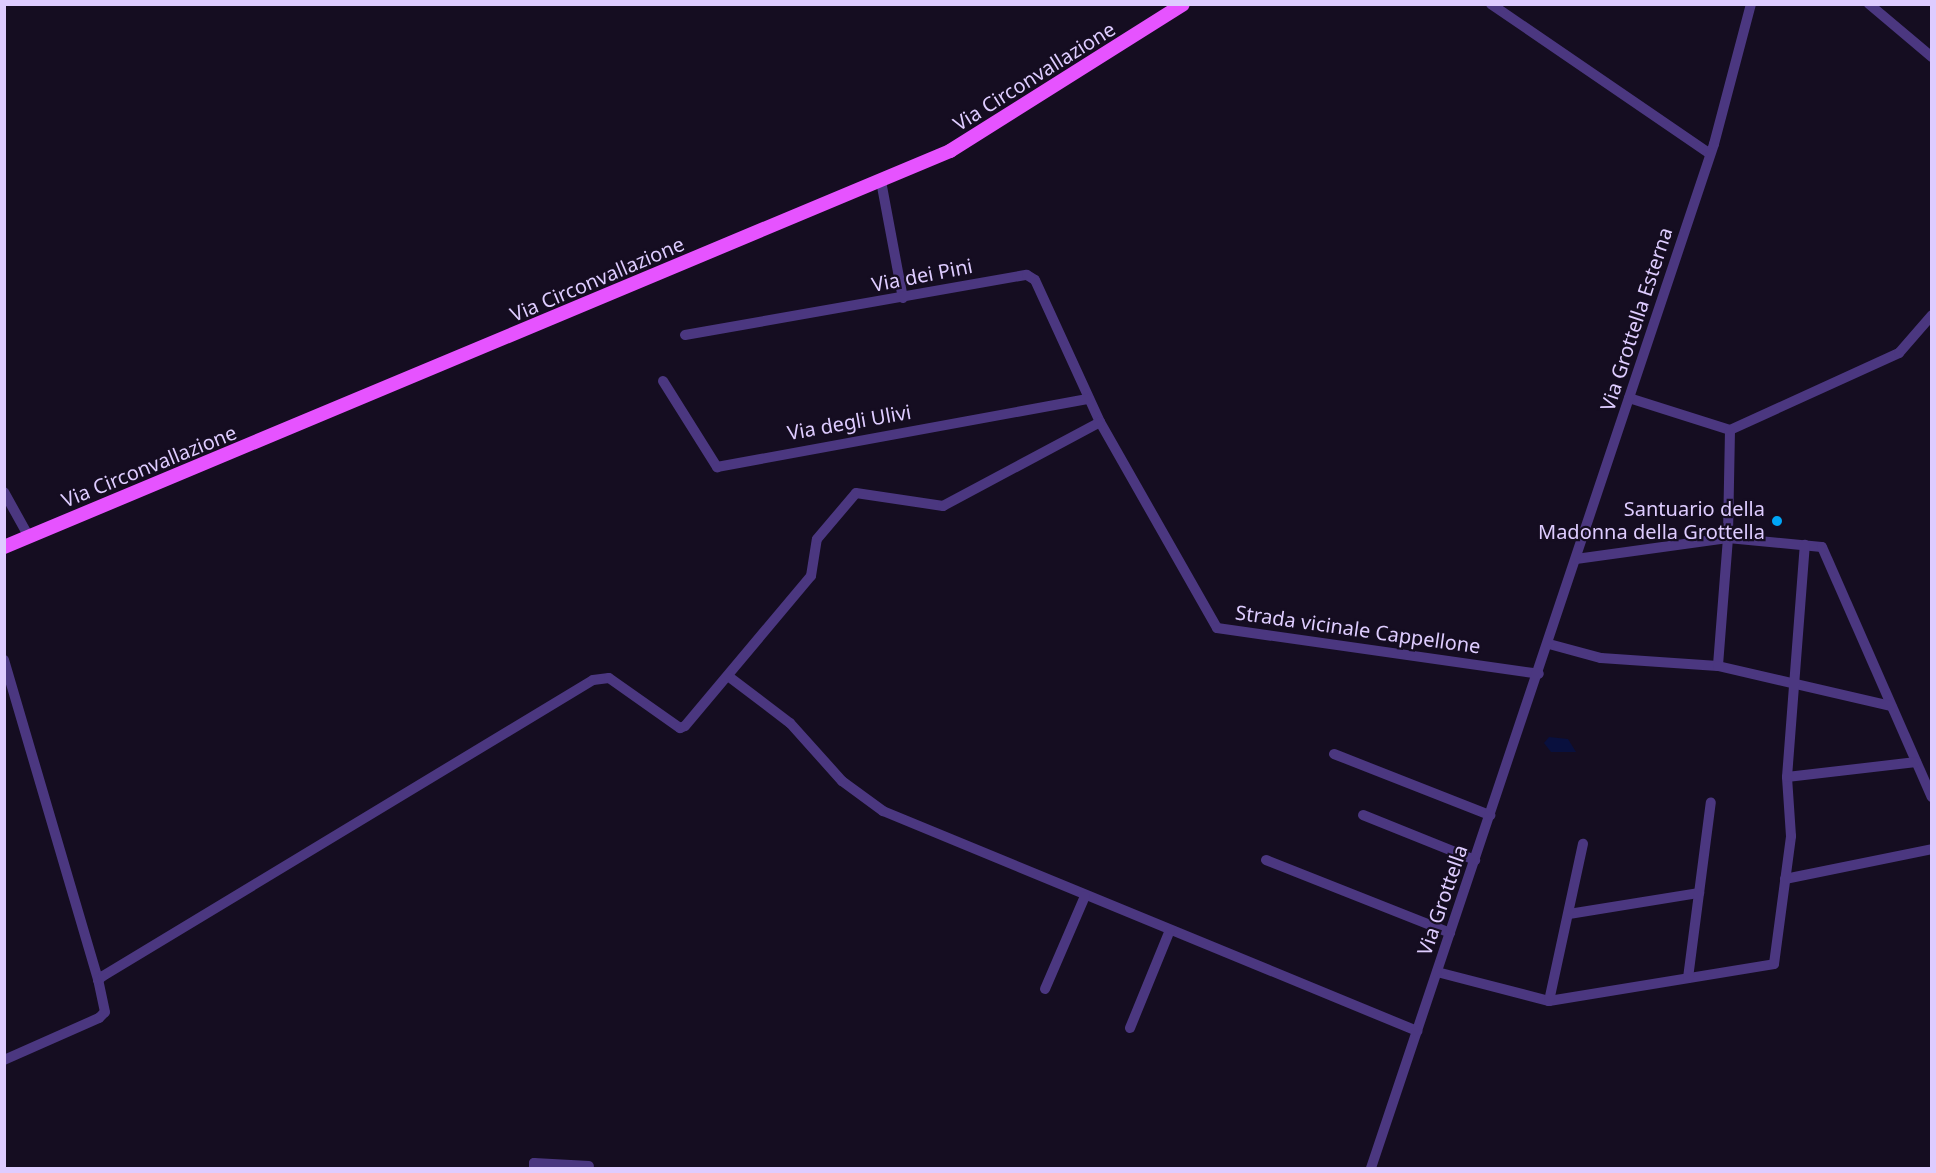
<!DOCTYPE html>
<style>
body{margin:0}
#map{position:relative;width:1936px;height:1173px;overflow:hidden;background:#150d21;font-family:"Noto Sans",sans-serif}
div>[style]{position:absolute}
.water>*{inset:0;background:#09103e}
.minor>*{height:10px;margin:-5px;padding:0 5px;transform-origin:5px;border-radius:5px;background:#4b3780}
.major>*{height:14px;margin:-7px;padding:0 7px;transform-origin:7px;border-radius:7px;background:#e653ff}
.dots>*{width:16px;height:16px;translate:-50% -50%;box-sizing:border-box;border:3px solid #150d21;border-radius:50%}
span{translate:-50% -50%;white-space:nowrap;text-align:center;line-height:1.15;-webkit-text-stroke:4.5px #150d21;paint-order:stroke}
.street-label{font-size:20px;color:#deccff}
.poi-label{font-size:20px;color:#deccff}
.right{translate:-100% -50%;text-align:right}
.frame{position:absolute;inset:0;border:6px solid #deccff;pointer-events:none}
</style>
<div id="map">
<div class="water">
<i style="clip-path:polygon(1549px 737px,1568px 739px,1576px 752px,1551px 752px,1544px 743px)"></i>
</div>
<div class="minor">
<i style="left:1491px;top:4px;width:265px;rotate:34.4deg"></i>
<i style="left:1869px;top:4px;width:82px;rotate:40.1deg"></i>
<i style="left:881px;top:181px;width:119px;rotate:79.4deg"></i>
<i style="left:685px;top:335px;width:347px;rotate:-10deg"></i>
<i style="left:1027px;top:275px;width:9px;rotate:32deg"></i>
<i style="left:1035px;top:280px;width:156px;rotate:65.4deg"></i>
<i style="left:1100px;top:422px;width:237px;rotate:60.4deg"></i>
<i style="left:1217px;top:628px;width:325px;rotate:8.1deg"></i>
<i style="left:663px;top:381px;width:102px;rotate:57.9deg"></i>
<i style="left:717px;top:467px;width:378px;rotate:-10.4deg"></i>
<i style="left:1629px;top:398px;width:106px;rotate:17.6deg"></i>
<i style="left:1730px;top:430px;width:186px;rotate:-24.5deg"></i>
<i style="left:1899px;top:353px;width:50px;rotate:-49deg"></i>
<i style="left:1730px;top:430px;width:108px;rotate:91.1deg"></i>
<i style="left:1728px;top:538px;width:94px;rotate:5.5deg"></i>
<i style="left:1822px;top:547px;width:273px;rotate:66.3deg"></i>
<i style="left:4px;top:492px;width:51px;rotate:60.9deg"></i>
<i style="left:1576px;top:559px;width:153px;rotate:-7.9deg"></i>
<i style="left:1728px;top:538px;width:128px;rotate:94.5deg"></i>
<i style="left:1549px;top:644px;width:54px;rotate:15.1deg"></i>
<i style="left:1601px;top:658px;width:117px;rotate:3.9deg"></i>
<i style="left:1718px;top:666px;width:178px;rotate:13deg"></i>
<i style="left:4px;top:660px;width:334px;rotate:73.6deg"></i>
<i style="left:728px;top:676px;width:78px;rotate:37.2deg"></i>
<i style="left:790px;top:723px;width:78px;rotate:48.1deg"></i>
<i style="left:842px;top:781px;width:51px;rotate:36.2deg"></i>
<i style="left:883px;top:811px;width:578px;rotate:22.39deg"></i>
<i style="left:1334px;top:754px;width:168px;rotate:21.4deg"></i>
<i style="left:1787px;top:777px;width:130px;rotate:-6.6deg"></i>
<i style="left:1363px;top:815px;width:121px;rotate:21.9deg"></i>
<i style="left:1266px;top:860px;width:198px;rotate:21.6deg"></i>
<i style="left:1785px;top:879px;width:150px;rotate:-11.5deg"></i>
<i style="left:1569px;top:914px;width:132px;rotate:-9.2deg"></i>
<i style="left:1437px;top:972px;width:116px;rotate:14.5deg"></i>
<i style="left:1549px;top:1001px;width:228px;rotate:-9.3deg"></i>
<i style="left:1774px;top:964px;width:129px;rotate:-82.4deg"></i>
<i style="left:1791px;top:836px;width:59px;rotate:-93.9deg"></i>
<i style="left:1787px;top:777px;width:233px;rotate:-85.6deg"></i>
<i style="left:1688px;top:978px;width:177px;rotate:-82.6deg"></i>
<i style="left:1045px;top:989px;width:101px;rotate:-66.7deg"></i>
<i style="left:1549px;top:1001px;width:161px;rotate:-77.8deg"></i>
<i style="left:1130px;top:1028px;width:106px;rotate:-67.8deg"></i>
<i style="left:4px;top:1060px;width:104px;rotate:-23.9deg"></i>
<i style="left:99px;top:1018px;width:8px;rotate:-45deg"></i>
<i style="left:105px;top:1012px;width:33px;rotate:-102deg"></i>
<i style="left:98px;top:980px;width:6px;rotate:-39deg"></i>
<i style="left:103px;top:976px;width:572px;rotate:-31.14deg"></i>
<i style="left:593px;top:680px;width:16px;rotate:-7deg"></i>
<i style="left:609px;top:678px;width:87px;rotate:35.2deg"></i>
<i style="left:680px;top:728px;width:5px;rotate:-22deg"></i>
<i style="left:685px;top:726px;width:196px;rotate:-50deg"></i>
<i style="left:811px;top:576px;width:37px;rotate:-81deg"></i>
<i style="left:817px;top:539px;width:60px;rotate:-49.7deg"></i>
<i style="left:856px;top:493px;width:88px;rotate:8.5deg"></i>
<i style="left:943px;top:506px;width:178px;rotate:-28.1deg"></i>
<i style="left:534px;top:1168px;width:5px;rotate:-90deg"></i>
<i style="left:534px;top:1163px;width:55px;rotate:3.1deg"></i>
<i style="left:1371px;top:1168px;width:1080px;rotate:-71.48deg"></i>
<i style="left:1714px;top:144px;width:145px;rotate:-75.2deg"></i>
</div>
<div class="major">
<i style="left:4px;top:547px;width:1026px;rotate:-22.71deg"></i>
<i style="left:950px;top:151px;width:275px;rotate:-32.2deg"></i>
</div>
<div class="dots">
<i style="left:1777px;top:521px;background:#00a6f7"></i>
</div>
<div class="street-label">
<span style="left:1034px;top:76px;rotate:-32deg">Via Circonvallazione</span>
<span style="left:922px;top:275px;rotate:-11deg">Via dei Pini</span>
<span style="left:597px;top:279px;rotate:-23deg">Via Circonvallazione</span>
<span style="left:1636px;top:319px;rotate:-72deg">Via Grottella Esterna</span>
<span style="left:849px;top:422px;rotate:-10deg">Via degli Ulivi</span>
<span style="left:149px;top:466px;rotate:-22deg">Via Circonvallazione</span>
<span style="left:1358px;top:629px;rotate:8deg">Strada vicinale Cappellone</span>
<span style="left:1442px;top:900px;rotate:-71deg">Via Grottella</span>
</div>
<div class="poi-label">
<span class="right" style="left:1765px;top:520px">Santuario della<br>Madonna della Grottella</span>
</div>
<div class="frame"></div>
</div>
